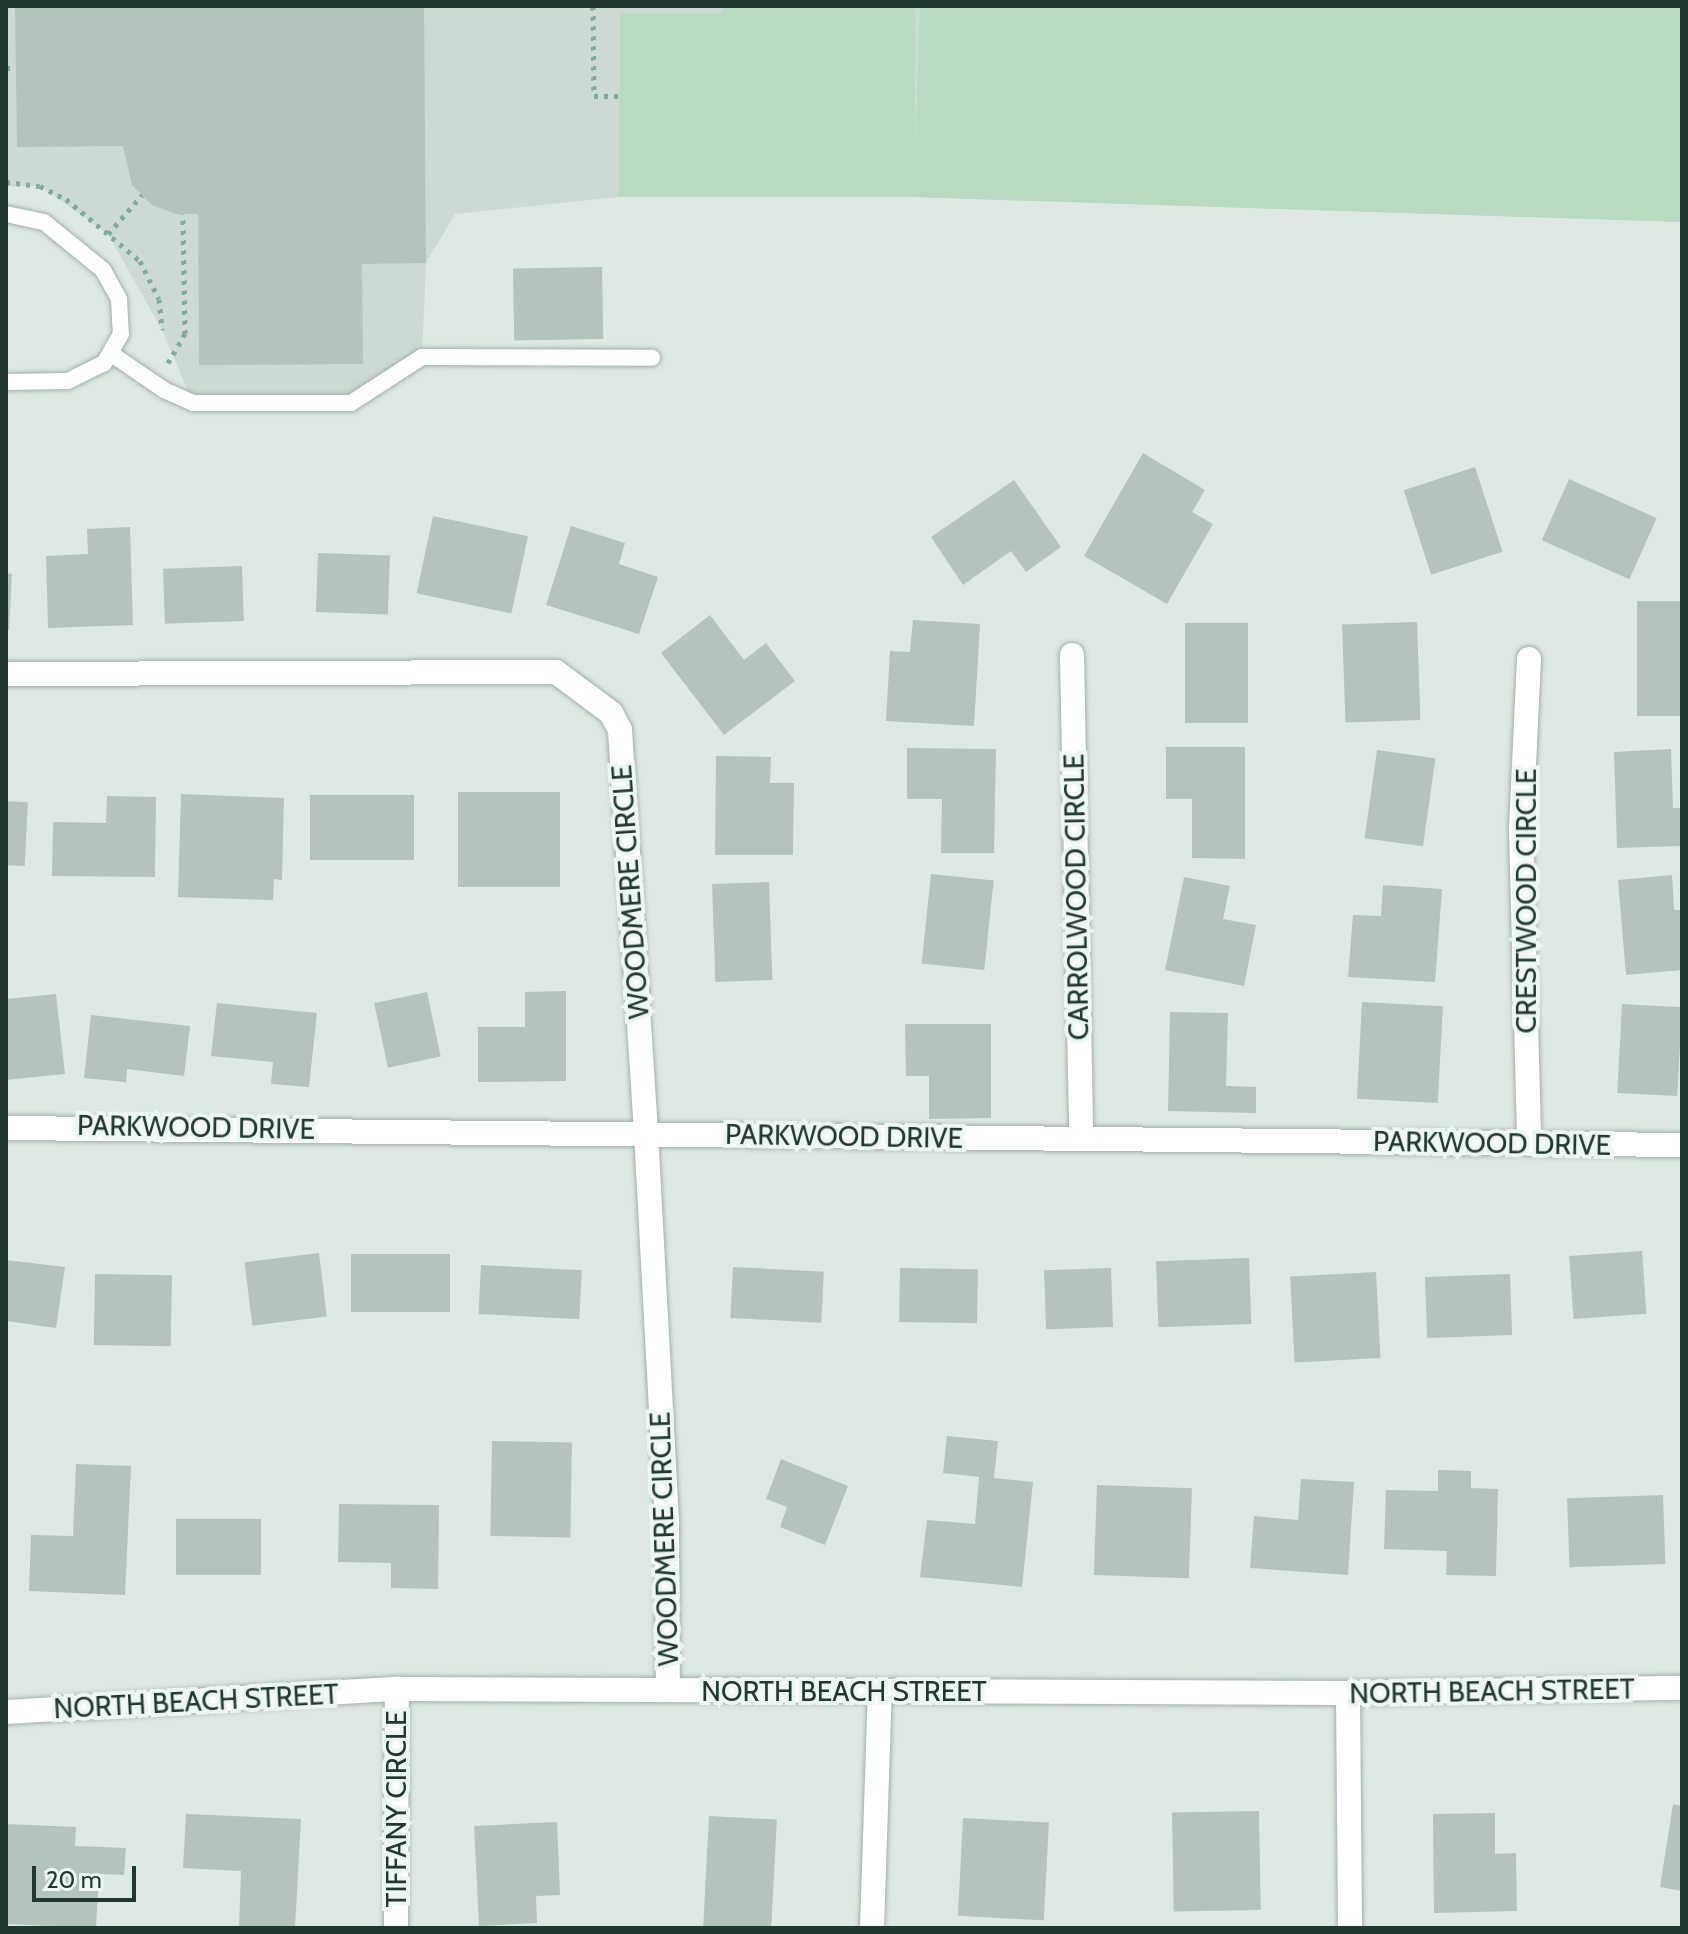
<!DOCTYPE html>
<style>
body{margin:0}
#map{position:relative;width:1688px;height:1934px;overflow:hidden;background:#dee9e4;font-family:Cabin,sans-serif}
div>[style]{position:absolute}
.built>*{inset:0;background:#cdd9d3}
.green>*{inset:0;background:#b8dac0}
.building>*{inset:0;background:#b4c4bd;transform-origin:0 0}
.path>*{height:5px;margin-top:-2.5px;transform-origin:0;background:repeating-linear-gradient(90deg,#80ab9d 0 4px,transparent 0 10px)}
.roads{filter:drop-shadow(0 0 2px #a2b0ab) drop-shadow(0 0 2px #a2b0ab)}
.lane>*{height:16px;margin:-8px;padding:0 8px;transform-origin:8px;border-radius:8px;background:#fff}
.street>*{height:24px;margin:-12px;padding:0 12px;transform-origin:12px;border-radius:12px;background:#fff}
.secondary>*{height:24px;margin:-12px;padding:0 12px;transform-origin:12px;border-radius:12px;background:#fff}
span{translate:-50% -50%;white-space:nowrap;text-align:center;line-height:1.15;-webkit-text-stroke:8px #eef6f2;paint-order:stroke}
.street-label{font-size:28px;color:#213831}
.frame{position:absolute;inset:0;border:8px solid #213831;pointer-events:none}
.scale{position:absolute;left:32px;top:1866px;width:104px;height:36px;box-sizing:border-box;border:4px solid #213831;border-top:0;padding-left:10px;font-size:24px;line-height:28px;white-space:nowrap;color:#213831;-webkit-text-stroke:6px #eef6f2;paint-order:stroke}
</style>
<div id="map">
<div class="built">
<i style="clip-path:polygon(6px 6px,1682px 6px,1682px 222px,914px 197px,619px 197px,455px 214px,426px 263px,422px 357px,351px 403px,193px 403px,162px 330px,108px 234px,40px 186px,6px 186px)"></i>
</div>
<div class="green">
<i style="clip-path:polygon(723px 6px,915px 6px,915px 150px,920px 6px,1682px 6px,1682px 222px,914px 197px,619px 197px,620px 13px,722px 13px)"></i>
</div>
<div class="building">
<i style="clip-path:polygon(15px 6px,424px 6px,426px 263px,362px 264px,363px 364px,199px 365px,198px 214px,176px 214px,152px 205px,132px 185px,123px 146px,17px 147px)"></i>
<i style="left:602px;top:267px;width:72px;height:89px;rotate:89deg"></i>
<i style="clip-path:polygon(1143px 453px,1205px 490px,1192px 512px,1213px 524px,1167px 604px,1084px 556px)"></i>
<i style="left:1475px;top:467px;width:89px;height:75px;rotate:72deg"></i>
<i style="left:1569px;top:479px;width:96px;height:67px;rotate:24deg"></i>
<i style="clip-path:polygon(1014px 480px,1061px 547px,1026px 572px,1011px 551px,963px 585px,931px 537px)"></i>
<i style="left:433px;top:516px;width:97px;height:79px;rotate:12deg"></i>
<i style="clip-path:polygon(571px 526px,625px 543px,619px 564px,658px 577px,639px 634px,546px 605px)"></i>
<i style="clip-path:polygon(130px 527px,133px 625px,48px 628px,46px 556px,88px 554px,87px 529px)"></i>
<i style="left:318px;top:553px;width:72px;height:59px;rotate:2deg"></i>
<i style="left:242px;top:566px;width:55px;height:79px;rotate:88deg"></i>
<i style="clip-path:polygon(6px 573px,12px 574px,9px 630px,6px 630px)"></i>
<i style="left:1682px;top:601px;width:115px;height:45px;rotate:90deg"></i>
<i style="clip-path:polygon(710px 615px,744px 660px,766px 643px,795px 681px,724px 735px,661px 653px)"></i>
<i style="clip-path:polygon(913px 620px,980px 624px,974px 726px,886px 721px,890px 651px,910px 652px)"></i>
<i style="left:1417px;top:622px;width:98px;height:75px;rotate:88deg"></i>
<i style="left:1185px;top:623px;width:63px;height:100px"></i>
<i style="clip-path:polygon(1166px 747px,1245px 747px,1245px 859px,1192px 858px,1192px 799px,1166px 799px)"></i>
<i style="clip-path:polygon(907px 748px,996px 749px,994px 853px,941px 853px,942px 799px,907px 799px)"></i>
<i style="clip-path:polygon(1671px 749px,1673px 808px,1682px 808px,1682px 846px,1617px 848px,1614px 752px)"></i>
<i style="left:1377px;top:750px;width:59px;height:89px;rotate:8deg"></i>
<i style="clip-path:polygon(716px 756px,771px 757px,770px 783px,794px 783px,793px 855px,715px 855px)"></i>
<i style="left:458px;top:792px;width:102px;height:95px"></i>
<i style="clip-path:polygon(181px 794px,284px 798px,282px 880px,274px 879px,273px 900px,178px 897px)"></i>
<i style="left:310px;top:795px;width:104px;height:65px"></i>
<i style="clip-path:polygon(107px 796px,156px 797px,155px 877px,52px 876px,53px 822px,106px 823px)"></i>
<i style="left:6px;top:801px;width:22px;height:64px;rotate:3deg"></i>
<i style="left:931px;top:874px;width:63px;height:90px;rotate:6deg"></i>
<i style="clip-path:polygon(1672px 875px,1674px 910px,1682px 910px,1682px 970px,1626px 975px,1618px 880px)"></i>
<i style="clip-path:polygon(1184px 877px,1230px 886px,1223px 919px,1256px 925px,1244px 986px,1165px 970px)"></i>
<i style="left:769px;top:882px;width:98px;height:57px;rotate:88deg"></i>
<i style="clip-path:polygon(1383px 885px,1442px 889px,1435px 982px,1348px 977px,1353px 915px,1381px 916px)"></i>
<i style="clip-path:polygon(566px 991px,566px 1081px,478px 1082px,478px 1027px,525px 1027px,525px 992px)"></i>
<i style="left:427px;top:992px;width:66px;height:54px;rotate:78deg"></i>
<i style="clip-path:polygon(56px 994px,65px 1074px,6px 1080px,6px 999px)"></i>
<i style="left:1362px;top:1002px;width:81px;height:97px;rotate:3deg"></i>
<i style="clip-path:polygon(217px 1003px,317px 1013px,309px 1087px,271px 1084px,273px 1062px,211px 1056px)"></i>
<i style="left:1622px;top:1004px;width:60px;height:89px;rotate:3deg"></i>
<i style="clip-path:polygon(1170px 1012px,1228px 1013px,1226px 1086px,1256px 1087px,1256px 1113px,1168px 1111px)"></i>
<i style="clip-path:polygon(91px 1015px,190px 1026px,184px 1076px,127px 1069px,126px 1082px,84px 1078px)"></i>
<i style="clip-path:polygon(905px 1024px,991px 1024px,991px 1118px,929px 1119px,929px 1076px,906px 1076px)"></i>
<i style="left:1642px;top:1251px;width:63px;height:73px;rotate:86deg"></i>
<i style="left:319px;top:1253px;width:64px;height:75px;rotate:83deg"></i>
<i style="left:351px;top:1254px;width:99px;height:58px"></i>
<i style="left:1249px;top:1258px;width:66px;height:93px;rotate:88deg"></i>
<i style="clip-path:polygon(6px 1260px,65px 1267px,56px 1328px,6px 1321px)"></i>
<i style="left:481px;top:1265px;width:101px;height:49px;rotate:3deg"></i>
<i style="left:733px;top:1267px;width:91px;height:51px;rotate:3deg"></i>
<i style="left:900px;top:1268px;width:78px;height:54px;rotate:1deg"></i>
<i style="left:1111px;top:1268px;width:59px;height:67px;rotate:88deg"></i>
<i style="left:1376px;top:1272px;width:86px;height:86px;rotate:87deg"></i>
<i style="left:95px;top:1274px;width:77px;height:71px;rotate:1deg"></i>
<i style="left:1510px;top:1274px;width:61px;height:85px;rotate:88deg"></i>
<i style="clip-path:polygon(947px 1436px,998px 1441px,994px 1478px,1033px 1482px,1022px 1587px,920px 1577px,927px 1520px,975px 1524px,979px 1477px,943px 1473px)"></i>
<i style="left:492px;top:1441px;width:80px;height:95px;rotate:1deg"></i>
<i style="clip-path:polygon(781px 1459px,848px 1486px,825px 1545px,780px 1527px,787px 1507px,766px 1499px)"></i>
<i style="clip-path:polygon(76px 1464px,131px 1466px,125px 1595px,29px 1591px,31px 1535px,73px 1536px)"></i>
<i style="clip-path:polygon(1438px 1470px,1471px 1471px,1471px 1488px,1498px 1489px,1496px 1576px,1446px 1575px,1447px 1551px,1384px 1549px,1386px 1490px,1438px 1491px)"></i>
<i style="clip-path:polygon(1301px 1479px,1354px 1482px,1348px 1575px,1250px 1568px,1254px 1516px,1298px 1520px)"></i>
<i style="left:1097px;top:1485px;width:95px;height:90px;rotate:2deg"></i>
<i style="left:1663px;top:1495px;width:69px;height:96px;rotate:88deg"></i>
<i style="clip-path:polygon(339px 1504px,439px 1505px,438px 1589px,391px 1588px,391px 1563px,338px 1562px)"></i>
<i style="left:176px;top:1519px;width:85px;height:56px"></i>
<i style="clip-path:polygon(1673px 1804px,1682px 1806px,1682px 1891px,1660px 1887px)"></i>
<i style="left:1259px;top:1811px;width:99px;height:87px;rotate:89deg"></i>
<i style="clip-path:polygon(1495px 1813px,1495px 1854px,1516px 1853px,1517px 1911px,1434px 1913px,1433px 1814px)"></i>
<i style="clip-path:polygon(186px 1814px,301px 1819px,295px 1928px,239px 1928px,241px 1871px,183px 1868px)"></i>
<i style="left:709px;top:1816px;width:68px;height:112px;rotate:3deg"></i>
<i style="left:963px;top:1818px;width:86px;height:98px;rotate:3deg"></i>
<i style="clip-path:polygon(557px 1822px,560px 1895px,536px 1896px,537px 1923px,479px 1926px,474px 1826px)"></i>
<i style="clip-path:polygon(6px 1824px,76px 1827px,75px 1846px,126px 1848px,124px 1875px,99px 1874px,96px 1928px,6px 1924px)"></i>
</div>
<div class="path">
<i style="left:593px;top:6px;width:90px;rotate:89.4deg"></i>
<i style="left:594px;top:96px;width:25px"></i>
<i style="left:6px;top:68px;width:9px"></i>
<i style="left:6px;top:182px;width:34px;rotate:7deg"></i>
<i style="left:40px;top:186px;width:29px;rotate:27deg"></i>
<i style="left:66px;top:199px;width:97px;rotate:40deg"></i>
<i style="left:140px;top:261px;width:42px;rotate:63.4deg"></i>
<i style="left:159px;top:299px;width:31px;rotate:84deg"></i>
<i style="left:108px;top:234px;width:52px;rotate:-48.9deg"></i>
<i style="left:168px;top:363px;width:34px;rotate:-60deg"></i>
<i style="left:185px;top:334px;width:120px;rotate:-91deg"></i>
</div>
<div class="roads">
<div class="lane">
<i style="left:6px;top:214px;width:39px;rotate:12deg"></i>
<i style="left:44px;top:222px;width:76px;rotate:39.1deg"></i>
<i style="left:103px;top:270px;width:33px;rotate:61deg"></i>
<i style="left:119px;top:299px;width:35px;rotate:87deg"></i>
<i style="left:121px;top:334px;width:34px;rotate:120deg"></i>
<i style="left:104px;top:363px;width:40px;rotate:153.4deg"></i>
<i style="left:68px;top:381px;width:62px;rotate:179.1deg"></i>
<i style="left:110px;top:353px;width:65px;rotate:34.4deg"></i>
<i style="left:164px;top:390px;width:32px;rotate:24deg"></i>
<i style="left:193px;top:403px;width:158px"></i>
<i style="left:351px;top:403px;width:85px;rotate:-32.9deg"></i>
<i style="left:422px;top:357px;width:230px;rotate:0.2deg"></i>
</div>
<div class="street">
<i style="left:1072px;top:655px;width:484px;rotate:88.9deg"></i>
<i style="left:1529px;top:659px;width:171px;rotate:92.7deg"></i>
<i style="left:1521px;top:830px;width:314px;rotate:88.5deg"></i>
<i style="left:6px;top:674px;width:550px;rotate:-0.21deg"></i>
<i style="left:556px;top:672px;width:69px;rotate:36.7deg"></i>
<i style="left:611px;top:713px;width:19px;rotate:62deg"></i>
<i style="left:620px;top:730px;width:404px;rotate:86.3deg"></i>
<i style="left:646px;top:1133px;width:392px;rotate:86.9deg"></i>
<i style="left:667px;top:1524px;width:166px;rotate:89.7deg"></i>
<i style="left:6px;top:1128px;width:1676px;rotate:0.58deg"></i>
<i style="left:1348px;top:1693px;width:235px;rotate:89.5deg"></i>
<i style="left:396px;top:1928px;width:239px;rotate:-89.8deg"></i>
<i style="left:872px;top:1928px;width:237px;rotate:-88.1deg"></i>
</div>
<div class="secondary">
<i style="left:6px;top:1712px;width:392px;rotate:-3.4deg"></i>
<i style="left:397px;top:1689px;width:951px;rotate:0.24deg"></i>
<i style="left:1348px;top:1693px;width:334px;rotate:-0.9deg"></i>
</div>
</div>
<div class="street-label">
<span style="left:630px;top:892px;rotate:-94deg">WOODMERE CIRCLE</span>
<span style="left:1076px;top:897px;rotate:-91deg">CARROLWOOD CIRCLE</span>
<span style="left:1526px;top:901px;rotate:-90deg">CRESTWOOD CIRCLE</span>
<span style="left:196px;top:1127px;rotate:1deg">PARKWOOD DRIVE</span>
<span style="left:844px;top:1136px;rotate:1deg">PARKWOOD DRIVE</span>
<span style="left:1492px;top:1143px;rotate:1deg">PARKWOOD DRIVE</span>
<span style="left:664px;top:1539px;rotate:-92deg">WOODMERE CIRCLE</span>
<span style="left:844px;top:1691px">NORTH BEACH STREET</span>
<span style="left:1492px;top:1691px;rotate:-1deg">NORTH BEACH STREET</span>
<span style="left:196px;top:1701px;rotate:-3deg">NORTH BEACH STREET</span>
<span style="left:396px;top:1809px;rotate:-90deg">TIFFANY CIRCLE</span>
</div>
<div class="frame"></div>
<div class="scale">20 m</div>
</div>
